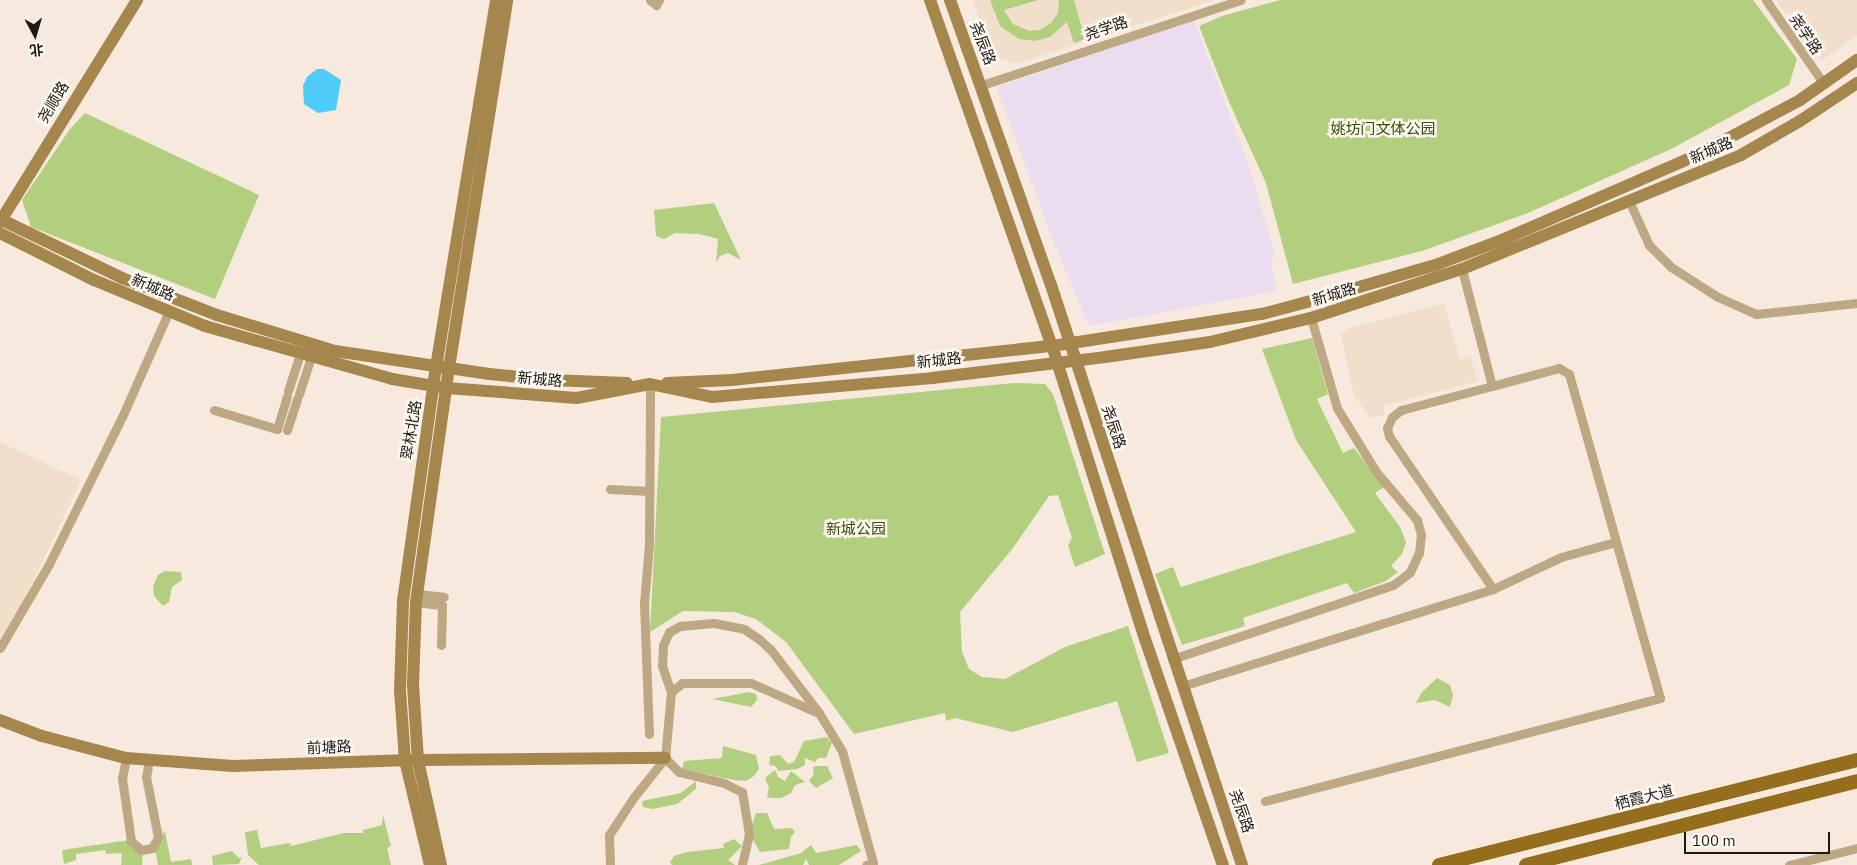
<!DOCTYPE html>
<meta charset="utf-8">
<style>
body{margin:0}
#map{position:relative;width:1857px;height:865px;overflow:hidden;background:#f7e9dd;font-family:"IBM Plex Sans","Noto Sans SC",sans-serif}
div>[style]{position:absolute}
.commercial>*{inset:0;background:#ecdcef}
.built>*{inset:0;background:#f1decb}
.green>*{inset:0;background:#b2cf80}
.water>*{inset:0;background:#4ecbf6}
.street>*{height:9px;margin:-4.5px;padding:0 4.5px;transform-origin:4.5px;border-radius:4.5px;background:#bda883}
.secondary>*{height:12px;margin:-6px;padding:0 6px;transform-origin:6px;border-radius:6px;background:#a5874d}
.primary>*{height:14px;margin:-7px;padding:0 7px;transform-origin:7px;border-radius:7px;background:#946e1c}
span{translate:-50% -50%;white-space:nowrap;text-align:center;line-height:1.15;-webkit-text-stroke:5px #fef8f3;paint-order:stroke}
.street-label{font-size:15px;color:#1d1914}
.park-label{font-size:15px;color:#374a05}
.north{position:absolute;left:10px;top:10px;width:50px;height:50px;-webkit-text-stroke:4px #fef8f3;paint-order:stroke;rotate:174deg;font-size:14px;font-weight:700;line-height:20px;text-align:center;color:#1d1914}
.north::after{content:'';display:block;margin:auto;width:18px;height:22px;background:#1d1914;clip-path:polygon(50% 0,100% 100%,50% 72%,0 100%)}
.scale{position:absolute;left:1684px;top:832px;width:146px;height:22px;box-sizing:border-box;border:2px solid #1d1914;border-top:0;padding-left:6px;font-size:15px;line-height:18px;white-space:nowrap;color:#1d1914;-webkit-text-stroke:4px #fef8f3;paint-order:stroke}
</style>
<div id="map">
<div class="commercial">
<i style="clip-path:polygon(1194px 20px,1248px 163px,1275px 253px,1271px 264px,1277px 291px,1089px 326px,1054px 243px,996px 87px)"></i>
</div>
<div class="built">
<i style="clip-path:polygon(973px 0,1214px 0,1016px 64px,991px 55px)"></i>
<i style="clip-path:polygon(1776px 0,1857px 0,1857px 36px,1821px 61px)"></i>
<i style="clip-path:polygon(1444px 303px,1460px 359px,1470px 356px,1478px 381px,1383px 406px,1385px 415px,1371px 418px,1354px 396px,1341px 334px,1347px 329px)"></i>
<i style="clip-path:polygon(0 442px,81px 480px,23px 603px,0 641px)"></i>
</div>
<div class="green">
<i style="clip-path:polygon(990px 0,1038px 0,1004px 10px,1013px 24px,1029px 31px,1040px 30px,1051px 23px,1058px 13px,1059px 0,1074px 0,1085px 39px,1074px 43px,1067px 22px,1050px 37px,1035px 41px,1019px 39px,1000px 26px)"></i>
<i style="clip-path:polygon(1280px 0,1753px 0,1797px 59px,1789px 85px,1671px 149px,1528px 213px,1422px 251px,1293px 284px,1266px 183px,1229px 102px,1199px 26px,1222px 16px)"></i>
<i style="clip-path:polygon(85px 113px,259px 195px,215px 299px,31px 227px,22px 200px,70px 129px)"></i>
<i style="clip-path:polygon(714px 203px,741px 260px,728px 253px,720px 256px,716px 262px,718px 239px,699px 234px,675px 233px,664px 239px,656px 236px,654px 210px)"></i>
<i style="clip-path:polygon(1312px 338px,1328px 394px,1317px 399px,1343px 453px,1354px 448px,1384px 487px,1375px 493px,1400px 527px,1406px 542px,1402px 554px,1391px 566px,1398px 572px,1386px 581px,1354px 593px,1347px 583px,1243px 618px,1245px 626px,1182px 645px,1155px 574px,1173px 567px,1181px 587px,1356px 532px,1296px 440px,1262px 349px)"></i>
<i style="clip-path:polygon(1014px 383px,1045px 384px,1053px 394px,1105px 554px,1075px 567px,1068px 545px,1072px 538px,1058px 495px,1049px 496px,1013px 548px,960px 612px,962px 652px,969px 669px,982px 677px,1005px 679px,1065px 647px,1128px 626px,1169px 753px,1137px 762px,1117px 701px,1013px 732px,955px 718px,946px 721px,945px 713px,854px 734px,786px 642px,756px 619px,734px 612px,683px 611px,650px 632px,661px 417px)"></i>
<i style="clip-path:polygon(165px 571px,181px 572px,182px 580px,172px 587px,169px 602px,163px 606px,154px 596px,153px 586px,158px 575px)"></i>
<i style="clip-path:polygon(1437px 678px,1450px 685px,1453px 695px,1450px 707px,1435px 700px,1416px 703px,1422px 692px)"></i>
<i style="clip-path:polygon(749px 692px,756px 694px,757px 700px,751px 707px,712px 699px)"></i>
<i style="clip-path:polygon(827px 737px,832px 743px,826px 758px,818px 758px,815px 762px,805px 758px,805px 765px,797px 769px,779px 771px,775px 766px,769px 765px,770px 756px,780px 755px,788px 764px,794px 762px,804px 741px)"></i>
<i style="clip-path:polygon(723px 746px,756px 755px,759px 769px,754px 776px,746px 781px,734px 780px,682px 769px,684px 761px,722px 758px)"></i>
<i style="clip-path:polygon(817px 766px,827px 766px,833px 778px,816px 788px,809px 781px,814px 774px,813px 767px)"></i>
<i style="clip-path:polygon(775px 770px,778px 777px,785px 781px,791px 771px,805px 782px,795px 785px,791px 793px,781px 798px,770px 798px,767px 796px,769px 788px,765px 778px)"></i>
<i style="clip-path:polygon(696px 781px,696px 789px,677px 804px,653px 809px,643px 807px,642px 801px,681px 793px)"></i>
<i style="clip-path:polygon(756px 813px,767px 813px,774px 829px,792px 828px,795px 832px,791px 837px,789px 849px,760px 852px,753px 840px,751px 827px)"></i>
<i style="clip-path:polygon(383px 815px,391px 846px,387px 848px,391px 865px,259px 865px,248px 855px,245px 832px,257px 830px,261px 848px,290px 843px,291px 846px,344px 833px,363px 833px,363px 830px,382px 825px)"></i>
<i style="clip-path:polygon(165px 831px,171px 862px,191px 859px,192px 865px,158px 865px,156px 853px,152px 850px)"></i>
<i style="clip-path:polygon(734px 839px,742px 846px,728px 860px,735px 865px,672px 865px,670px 862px,674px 856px,687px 852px,724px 848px,723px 844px)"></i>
<i style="clip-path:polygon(129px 840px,143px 852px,142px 865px,121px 865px,122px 853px,106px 854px,105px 850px,76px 854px,76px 860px,64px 864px,62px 850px)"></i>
<i style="clip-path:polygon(811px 845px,816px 853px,857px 845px,861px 851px,839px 865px,809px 865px,806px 859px,803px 865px,759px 865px,801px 853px)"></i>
<i style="clip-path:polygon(232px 851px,239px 858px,242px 857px,239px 864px,213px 865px,212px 856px)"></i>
</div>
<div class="water">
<i style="clip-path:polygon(317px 69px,324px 69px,341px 80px,336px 110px,318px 113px,304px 104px,303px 86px,307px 77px)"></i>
</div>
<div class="street">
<i style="left:650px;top:0;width:8px;rotate:40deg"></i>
<i style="left:656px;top:5px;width:6px;rotate:-59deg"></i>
<i style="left:1766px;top:0;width:102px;rotate:55.4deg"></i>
<i style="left:982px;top:85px;width:272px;rotate:-18.2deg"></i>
<i style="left:1629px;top:201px;width:48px;rotate:65.6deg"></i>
<i style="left:1649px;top:245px;width:31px;rotate:45deg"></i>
<i style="left:1671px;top:267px;width:56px;rotate:32.6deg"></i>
<i style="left:1718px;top:297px;width:42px;rotate:24.1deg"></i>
<i style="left:1756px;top:314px;width:102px;rotate:-6.2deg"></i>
<i style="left:1492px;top:386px;width:94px;rotate:165.2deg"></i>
<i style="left:1401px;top:410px;width:11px;rotate:142deg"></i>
<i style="left:1392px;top:417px;width:12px;rotate:114deg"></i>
<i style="left:1387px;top:428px;width:8px;rotate:76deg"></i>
<i style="left:1389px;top:436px;width:185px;rotate:55.8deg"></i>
<i style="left:288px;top:391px;width:40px;rotate:-72deg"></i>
<i style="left:299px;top:394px;width:40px;rotate:-72deg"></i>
<i style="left:214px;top:410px;width:66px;rotate:16.8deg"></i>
<i style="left:277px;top:429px;width:34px;rotate:-73deg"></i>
<i style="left:287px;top:430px;width:33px;rotate:-72deg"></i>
<i style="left:610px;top:489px;width:39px;rotate:3deg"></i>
<i style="left:417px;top:594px;width:27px;rotate:6deg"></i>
<i style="left:416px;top:602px;width:26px;rotate:7deg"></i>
<i style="left:442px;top:605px;width:40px;rotate:91.4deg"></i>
<i style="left:0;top:648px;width:97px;rotate:-59.7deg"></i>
<i style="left:49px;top:564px;width:164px;rotate:-63.6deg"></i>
<i style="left:122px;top:417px;width:116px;rotate:-66.1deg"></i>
<i style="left:1172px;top:659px;width:233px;rotate:-18.5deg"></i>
<i style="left:1393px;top:585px;width:21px;rotate:-37deg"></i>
<i style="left:1410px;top:572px;width:21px;rotate:-65deg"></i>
<i style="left:1419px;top:553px;width:18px;rotate:-84deg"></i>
<i style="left:1421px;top:535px;width:16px;rotate:-105deg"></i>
<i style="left:1417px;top:520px;width:62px;rotate:-130.4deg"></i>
<i style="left:1377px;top:473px;width:76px;rotate:-121.6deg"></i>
<i style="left:1337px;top:408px;width:94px;rotate:-106.1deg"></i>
<i style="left:1182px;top:686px;width:326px;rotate:-17.3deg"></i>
<i style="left:1493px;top:589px;width:75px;rotate:-25.2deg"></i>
<i style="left:1561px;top:557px;width:57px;rotate:-15.3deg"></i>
<i style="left:671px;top:692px;width:14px;rotate:-39deg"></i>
<i style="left:682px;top:683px;width:69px"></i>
<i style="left:751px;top:683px;width:71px;rotate:24deg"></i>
<i style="left:649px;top:734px;width:130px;rotate:-92.2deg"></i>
<i style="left:644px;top:604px;width:60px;rotate:-85.2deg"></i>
<i style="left:649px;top:544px;width:160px;rotate:-89.6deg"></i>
<i style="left:126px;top:758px;width:20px;rotate:101deg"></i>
<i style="left:122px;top:778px;width:64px;rotate:81.9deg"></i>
<i style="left:131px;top:841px;width:13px;rotate:42deg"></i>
<i style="left:141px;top:850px;width:11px;rotate:-10deg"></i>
<i style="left:152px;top:848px;width:13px;rotate:-61deg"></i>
<i style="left:158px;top:837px;width:61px;rotate:-101.3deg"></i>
<i style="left:146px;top:777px;width:17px;rotate:-80deg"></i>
<i style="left:665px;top:758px;width:20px;rotate:45deg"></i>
<i style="left:679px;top:772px;width:46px;rotate:13.7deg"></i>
<i style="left:724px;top:783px;width:20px;rotate:27deg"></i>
<i style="left:742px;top:792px;width:43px;rotate:80.5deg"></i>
<i style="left:749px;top:834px;width:32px;rotate:103deg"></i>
<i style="left:1265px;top:801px;width:408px;rotate:-14.6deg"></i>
<i style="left:1660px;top:698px;width:337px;rotate:-105.7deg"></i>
<i style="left:1569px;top:374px;width:12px;rotate:-149deg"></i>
<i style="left:1559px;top:368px;width:69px;rotate:165deg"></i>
<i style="left:1492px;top:386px;width:121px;rotate:-104.4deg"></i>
<i style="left:610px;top:865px;width:30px;rotate:-92deg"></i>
<i style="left:609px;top:835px;width:45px;rotate:-56.7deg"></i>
<i style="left:634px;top:797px;width:50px;rotate:-51.5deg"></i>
<i style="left:665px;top:758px;width:66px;rotate:-84.8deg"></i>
<i style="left:671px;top:692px;width:28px;rotate:-109deg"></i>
<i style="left:662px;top:666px;width:21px;rotate:-87deg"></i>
<i style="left:663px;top:645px;width:14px;rotate:-65deg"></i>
<i style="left:669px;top:632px;width:13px;rotate:-29deg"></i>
<i style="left:680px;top:626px;width:34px;rotate:-5deg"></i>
<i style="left:714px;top:623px;width:31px;rotate:11deg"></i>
<i style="left:744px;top:629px;width:18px;rotate:34deg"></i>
<i style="left:759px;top:639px;width:16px;rotate:43deg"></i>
<i style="left:771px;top:650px;width:79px;rotate:52.7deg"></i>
<i style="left:819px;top:713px;width:44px;rotate:58.8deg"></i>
<i style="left:842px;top:751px;width:116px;rotate:74.5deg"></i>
<i style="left:873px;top:863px;width:7px;rotate:164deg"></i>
<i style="left:1789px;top:865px;width:70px;rotate:-14deg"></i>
</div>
<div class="secondary">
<i style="left:930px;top:0;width:367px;rotate:70.6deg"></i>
<i style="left:1052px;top:346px;width:307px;rotate:72.4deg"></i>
<i style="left:1145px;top:639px;width:239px;rotate:71deg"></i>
<i style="left:950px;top:0;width:302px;rotate:70.5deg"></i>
<i style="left:1051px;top:285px;width:611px;rotate:71.77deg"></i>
<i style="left:0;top:219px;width:136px;rotate:25.8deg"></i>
<i style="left:122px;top:278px;width:102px;rotate:21.3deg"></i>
<i style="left:217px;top:315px;width:123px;rotate:17deg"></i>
<i style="left:335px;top:351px;width:156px;rotate:8.5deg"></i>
<i style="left:489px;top:374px;width:61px;rotate:5.6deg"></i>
<i style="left:550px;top:380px;width:77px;rotate:2.2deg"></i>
<i style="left:0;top:222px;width:261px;rotate:-58.3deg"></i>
<i style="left:0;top:233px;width:105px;rotate:26.6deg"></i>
<i style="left:94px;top:280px;width:120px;rotate:22.5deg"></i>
<i style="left:205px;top:326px;width:194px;rotate:15.8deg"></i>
<i style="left:392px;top:379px;width:56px;rotate:9.3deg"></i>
<i style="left:447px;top:388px;width:130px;rotate:4.4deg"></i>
<i style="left:577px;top:398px;width:74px;rotate:-10.9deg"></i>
<i style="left:650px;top:384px;width:63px;rotate:11.8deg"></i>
<i style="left:712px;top:397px;width:221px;rotate:-4.9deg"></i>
<i style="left:932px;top:378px;width:174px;rotate:-6.9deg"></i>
<i style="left:1105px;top:357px;width:106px;rotate:-8.1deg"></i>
<i style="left:1210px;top:342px;width:104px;rotate:-13.4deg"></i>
<i style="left:1311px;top:318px;width:159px;rotate:-18deg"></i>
<i style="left:1462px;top:269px;width:301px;rotate:-22.2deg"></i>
<i style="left:1741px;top:155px;width:68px;rotate:-30deg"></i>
<i style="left:1800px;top:121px;width:69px;rotate:-33.7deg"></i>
<i style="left:667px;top:383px;width:65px;rotate:-2.6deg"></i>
<i style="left:732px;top:380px;width:322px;rotate:-6.1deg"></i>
<i style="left:1052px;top:346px;width:212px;rotate:-8.7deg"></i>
<i style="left:1262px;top:314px;width:51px;rotate:-14.9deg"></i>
<i style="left:1311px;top:301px;width:132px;rotate:-16.2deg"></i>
<i style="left:1438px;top:264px;width:68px;rotate:-20.6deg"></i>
<i style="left:1502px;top:240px;width:208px;rotate:-23.5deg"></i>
<i style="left:1693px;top:157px;width:121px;rotate:-28deg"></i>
<i style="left:1800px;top:100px;width:70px;rotate:-35.1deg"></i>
<i style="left:0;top:720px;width:45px;rotate:20.9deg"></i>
<i style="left:42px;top:736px;width:87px;rotate:14.7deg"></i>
<i style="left:126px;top:758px;width:107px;rotate:4.3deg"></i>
<i style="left:233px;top:766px;width:185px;rotate:-1.9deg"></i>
<i style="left:418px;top:760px;width:247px;rotate:-0.5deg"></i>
<i style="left:430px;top:865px;width:108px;rotate:-103.4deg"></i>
<i style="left:405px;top:760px;width:69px;rotate:-94.1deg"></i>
<i style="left:400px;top:691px;width:90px;rotate:-88.1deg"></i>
<i style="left:403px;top:601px;width:236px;rotate:-82deg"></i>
<i style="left:436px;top:367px;width:372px;rotate:-80.7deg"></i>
<i style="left:441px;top:865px;width:107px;rotate:-102.4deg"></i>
<i style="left:418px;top:760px;width:76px;rotate:-93.8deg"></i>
<i style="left:413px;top:684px;width:82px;rotate:-87.9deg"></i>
<i style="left:416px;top:602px;width:236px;rotate:-82deg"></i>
<i style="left:449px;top:368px;width:373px;rotate:-81deg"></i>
</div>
<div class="primary">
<i style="left:1439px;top:865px;width:431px;rotate:-14.1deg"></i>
<i style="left:1526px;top:865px;width:341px;rotate:-14.2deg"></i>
</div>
<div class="street-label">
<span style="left:1106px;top:28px;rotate:-19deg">尧学路</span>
<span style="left:1806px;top:34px;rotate:56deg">尧学路</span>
<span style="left:983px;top:43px;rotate:69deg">尧辰路</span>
<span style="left:53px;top:102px;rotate:-59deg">尧顺路</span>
<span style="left:1711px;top:150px;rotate:-23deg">新城路</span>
<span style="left:153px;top:287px;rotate:23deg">新城路</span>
<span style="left:1334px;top:294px;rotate:-17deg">新城路</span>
<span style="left:939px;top:360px;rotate:-6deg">新城路</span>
<span style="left:540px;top:379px;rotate:5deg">新城路</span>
<span style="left:1114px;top:427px;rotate:72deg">尧辰路</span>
<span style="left:411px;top:430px;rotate:-81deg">翠林北路</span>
<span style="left:329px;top:747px;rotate:-2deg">前塘路</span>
<span style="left:1644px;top:797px;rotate:-14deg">栖霞大道</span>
<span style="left:1242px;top:811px;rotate:71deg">尧辰路</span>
</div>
<div class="park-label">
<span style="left:1383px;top:129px">姚坊门文体公园</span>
<span style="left:856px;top:529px">新城公园</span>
</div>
<div class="north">北</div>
<div class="scale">100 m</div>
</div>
